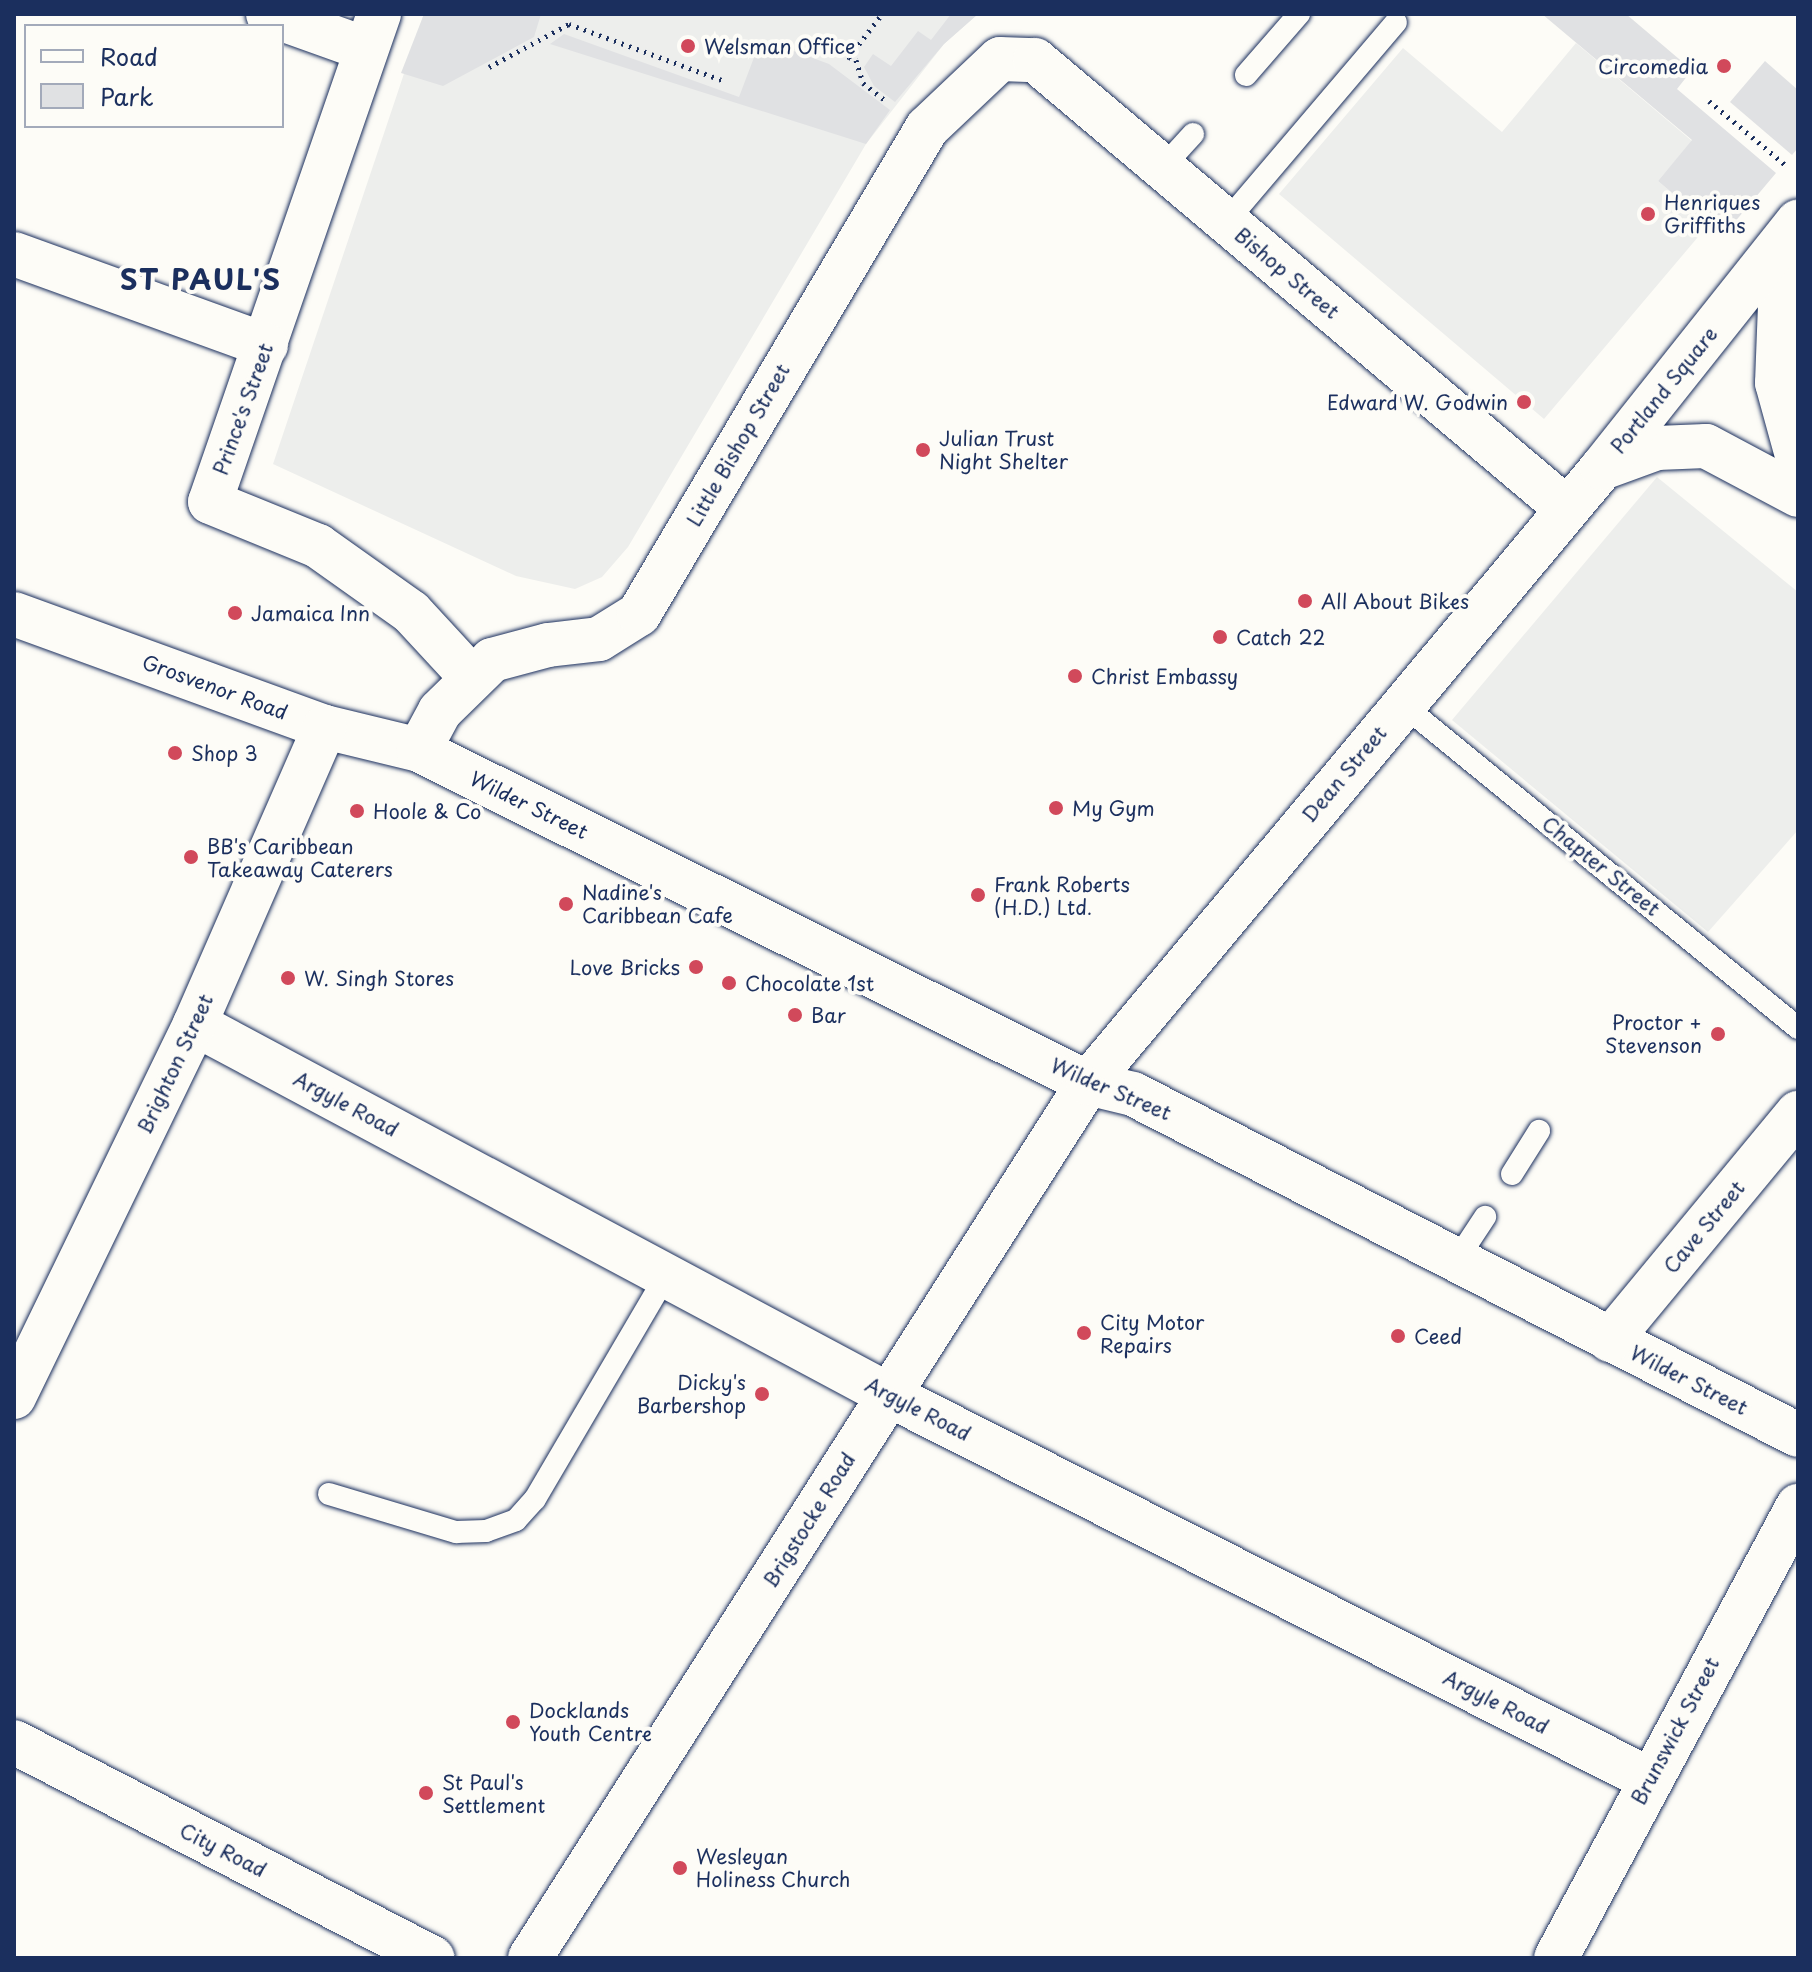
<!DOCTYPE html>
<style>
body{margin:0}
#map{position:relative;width:1812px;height:1972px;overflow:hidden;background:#fdfcf7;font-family:"Playpen Sans",sans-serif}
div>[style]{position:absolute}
.built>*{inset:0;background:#edeeec}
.green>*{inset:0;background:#e0e1e3}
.path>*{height:5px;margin-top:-2.5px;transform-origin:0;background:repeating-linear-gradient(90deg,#1b2f5e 0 2px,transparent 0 8px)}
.roads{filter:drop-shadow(0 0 2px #1b2f5e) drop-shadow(0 0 2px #1b2f5e)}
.lane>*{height:22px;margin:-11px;padding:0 11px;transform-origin:11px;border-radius:11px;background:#fdfcf7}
.street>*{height:44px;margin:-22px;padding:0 22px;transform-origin:22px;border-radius:22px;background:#fdfcf7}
.dots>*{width:22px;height:22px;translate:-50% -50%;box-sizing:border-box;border:4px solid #fdfcf7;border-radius:50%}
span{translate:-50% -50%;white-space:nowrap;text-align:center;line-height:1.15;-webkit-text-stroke:8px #fdfcf7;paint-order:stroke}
.poi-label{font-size:20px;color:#1b2f5e}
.left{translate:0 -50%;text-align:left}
.right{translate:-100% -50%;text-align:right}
.street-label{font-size:20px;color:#1b2f5e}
.district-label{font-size:28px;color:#1b2f5e;font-weight:700;letter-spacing:2px}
.frame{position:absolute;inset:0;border:16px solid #1b2f5e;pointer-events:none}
.legend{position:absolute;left:24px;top:24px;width:260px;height:104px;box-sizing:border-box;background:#fdfcf7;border:2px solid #a3aaba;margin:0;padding:10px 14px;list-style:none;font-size:24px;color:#1b2f5e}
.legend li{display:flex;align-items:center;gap:16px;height:40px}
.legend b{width:40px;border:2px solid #a3aaba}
</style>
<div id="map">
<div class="built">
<i style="clip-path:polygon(424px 14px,978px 14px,944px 44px,866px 144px,628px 547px,602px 577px,575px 589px,516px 576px,273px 464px)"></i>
<i style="clip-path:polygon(1576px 43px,1692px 141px,1658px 181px,1709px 224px,1544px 419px,1279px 194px,1403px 48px,1502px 132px)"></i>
<i style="clip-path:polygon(1657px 477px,1798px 592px,1798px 830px,1708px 932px,1452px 720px)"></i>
</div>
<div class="green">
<i style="clip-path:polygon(424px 14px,541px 14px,534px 37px,443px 86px,401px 73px)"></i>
<i style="clip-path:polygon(951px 14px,978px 14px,944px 44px,895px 102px,874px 86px,864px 67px,873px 54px,891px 66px,918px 31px,931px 40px)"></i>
<i style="clip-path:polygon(1542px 14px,1626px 14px,1692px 70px,1677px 89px,1776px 173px,1723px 236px,1658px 181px,1692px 140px)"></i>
<i style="clip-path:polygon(564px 34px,739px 97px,761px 39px,829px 64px,890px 110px,866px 144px,550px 44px)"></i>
<i style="clip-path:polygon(1765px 61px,1798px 90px,1798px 148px,1792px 155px,1730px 102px)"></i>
</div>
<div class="path">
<i style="left:841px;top:53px;width:9px;rotate:27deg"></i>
<i style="left:849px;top:57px;width:54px;rotate:-52.5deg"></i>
<i style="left:849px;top:57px;width:8px;rotate:23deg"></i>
<i style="left:856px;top:60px;width:24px;rotate:73deg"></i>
<i style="left:863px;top:83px;width:29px;rotate:38deg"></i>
<i style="left:489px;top:67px;width:91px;rotate:-28.3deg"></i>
<i style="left:569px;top:24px;width:166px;rotate:20.1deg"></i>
<i style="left:1709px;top:101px;width:103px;rotate:39.9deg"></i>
</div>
<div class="roads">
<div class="lane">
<i style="left:1246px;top:75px;width:81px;rotate:-49deg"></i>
<i style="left:1162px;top:168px;width:46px;rotate:-47.6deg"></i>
<i style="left:1226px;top:222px;width:262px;rotate:-49.6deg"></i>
<i style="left:1403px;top:705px;width:510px;rotate:39.27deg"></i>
<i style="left:1512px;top:1174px;width:51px;rotate:-57.9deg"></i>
<i style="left:1456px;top:1261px;width:53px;rotate:-56.6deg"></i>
<i style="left:329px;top:1494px;width:133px;rotate:16.7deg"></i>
<i style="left:456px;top:1532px;width:30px;rotate:-2deg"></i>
<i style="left:486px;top:1531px;width:32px;rotate:-20deg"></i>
<i style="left:516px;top:1520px;width:28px;rotate:-48deg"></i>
<i style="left:535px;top:1499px;width:261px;rotate:-59.6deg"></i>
</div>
<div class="street">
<i style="left:268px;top:14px;width:104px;rotate:19.7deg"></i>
<i style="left:379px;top:14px;width:516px;rotate:109.1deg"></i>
<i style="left:210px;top:502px;width:117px;rotate:22.2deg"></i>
<i style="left:318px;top:546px;width:114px;rotate:35.4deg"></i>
<i style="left:411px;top:612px;width:88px;rotate:47.3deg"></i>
<i style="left:1798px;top:231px;width:76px;rotate:103.7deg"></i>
<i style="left:1780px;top:305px;width:78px;rotate:92.2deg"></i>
<i style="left:1777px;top:383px;width:79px;rotate:74.6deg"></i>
<i style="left:14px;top:254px;width:268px;rotate:19.9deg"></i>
<i style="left:1602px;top:468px;width:59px;rotate:-20deg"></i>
<i style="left:1657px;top:448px;width:49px;rotate:-2.3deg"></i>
<i style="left:1706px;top:446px;width:104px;rotate:28deg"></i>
<i style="left:14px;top:614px;width:331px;rotate:20deg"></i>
<i style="left:325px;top:727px;width:97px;rotate:13.7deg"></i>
<i style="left:419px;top:750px;width:747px;rotate:26.46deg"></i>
<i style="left:1088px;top:1083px;width:46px;rotate:13.7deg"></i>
<i style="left:1133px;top:1094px;width:747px;rotate:27.15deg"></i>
<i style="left:419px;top:750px;width:44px;rotate:-61.7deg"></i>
<i style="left:440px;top:711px;width:73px;rotate:-44.4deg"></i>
<i style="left:492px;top:660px;width:58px;rotate:-15deg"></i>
<i style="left:548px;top:645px;width:51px;rotate:-6.7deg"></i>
<i style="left:599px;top:639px;width:47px;rotate:-32deg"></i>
<i style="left:639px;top:614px;width:565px;rotate:-59.35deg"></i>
<i style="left:927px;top:128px;width:100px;rotate:-43.4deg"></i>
<i style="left:1000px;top:59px;width:35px;rotate:2deg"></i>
<i style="left:1035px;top:60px;width:696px;rotate:40.16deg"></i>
<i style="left:195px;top:1024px;width:787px;rotate:28.13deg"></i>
<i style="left:889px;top:1395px;width:852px;rotate:26.81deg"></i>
<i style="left:1610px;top:1340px;width:295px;rotate:-50.4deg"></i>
<i style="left:14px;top:1397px;width:415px;rotate:-64.1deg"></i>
<i style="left:195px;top:1024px;width:324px;rotate:-66.4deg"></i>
<i style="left:14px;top:1742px;width:471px;rotate:27.3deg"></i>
<i style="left:530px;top:1958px;width:1038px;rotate:-57.47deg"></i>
<i style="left:1088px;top:1083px;width:802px;rotate:-50.11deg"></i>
<i style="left:1602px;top:468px;width:315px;rotate:-51.5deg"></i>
<i style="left:1556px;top:1958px;width:513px;rotate:-61.84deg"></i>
</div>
</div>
<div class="dots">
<i style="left:688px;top:46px;background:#d1495b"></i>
<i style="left:1724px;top:66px;background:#d1495b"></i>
<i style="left:1648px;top:214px;background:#d1495b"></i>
<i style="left:1524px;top:402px;background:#d1495b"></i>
<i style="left:923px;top:450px;background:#d1495b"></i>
<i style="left:1305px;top:601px;background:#d1495b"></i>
<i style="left:235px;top:613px;background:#d1495b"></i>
<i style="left:1220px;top:637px;background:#d1495b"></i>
<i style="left:1075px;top:676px;background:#d1495b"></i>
<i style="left:175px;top:753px;background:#d1495b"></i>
<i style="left:1056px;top:808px;background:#d1495b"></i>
<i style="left:357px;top:811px;background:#d1495b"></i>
<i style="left:191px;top:857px;background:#d1495b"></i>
<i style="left:978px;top:895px;background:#d1495b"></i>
<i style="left:566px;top:904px;background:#d1495b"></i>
<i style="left:696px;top:967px;background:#d1495b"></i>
<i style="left:288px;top:978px;background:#d1495b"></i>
<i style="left:729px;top:983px;background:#d1495b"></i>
<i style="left:795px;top:1015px;background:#d1495b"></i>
<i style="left:1718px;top:1034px;background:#d1495b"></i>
<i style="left:1084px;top:1333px;background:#d1495b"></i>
<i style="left:1398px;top:1336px;background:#d1495b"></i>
<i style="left:762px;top:1394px;background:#d1495b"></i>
<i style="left:513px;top:1722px;background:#d1495b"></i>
<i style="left:426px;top:1793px;background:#d1495b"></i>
<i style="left:680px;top:1868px;background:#d1495b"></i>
</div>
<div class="poi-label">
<span class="left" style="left:704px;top:46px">Welsman Office</span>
<span class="right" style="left:1708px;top:66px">Circomedia</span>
<span class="left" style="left:1664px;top:214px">Henriques<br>Griffiths</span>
<span class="right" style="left:1508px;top:402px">Edward W. Godwin</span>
<span class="left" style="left:939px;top:450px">Julian Trust<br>Night Shelter</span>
<span class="left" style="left:1321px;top:601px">All About Bikes</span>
<span class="left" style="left:251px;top:613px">Jamaica Inn</span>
<span class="left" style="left:1236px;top:637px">Catch 22</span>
<span class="left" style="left:1091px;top:676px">Christ Embassy</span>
<span class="left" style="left:191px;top:753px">Shop 3</span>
<span class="left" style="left:1072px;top:808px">My Gym</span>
<span class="left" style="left:373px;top:811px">Hoole &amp; Co</span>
<span class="left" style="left:207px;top:858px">BB's Caribbean<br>Takeaway Caterers</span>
<span class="left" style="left:994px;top:896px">Frank Roberts<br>(H.D.) Ltd.</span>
<span class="left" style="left:582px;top:904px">Nadine's<br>Caribbean Cafe</span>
<span class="right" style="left:680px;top:967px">Love Bricks</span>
<span class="left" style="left:304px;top:978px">W. Singh Stores</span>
<span class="left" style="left:745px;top:983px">Chocolate 1st</span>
<span class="left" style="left:811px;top:1015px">Bar</span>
<span class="right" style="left:1702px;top:1034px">Proctor +<br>Stevenson</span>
<span class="left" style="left:1100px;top:1334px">City Motor<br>Repairs</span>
<span class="left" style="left:1414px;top:1336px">Ceed</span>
<span class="right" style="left:746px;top:1394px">Dicky's<br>Barbershop</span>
<span class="left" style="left:529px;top:1722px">Docklands<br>Youth Centre</span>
<span class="left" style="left:442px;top:1794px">St Paul's<br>Settlement</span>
<span class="left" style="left:696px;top:1868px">Wesleyan<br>Holiness Church</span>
</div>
<div class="street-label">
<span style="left:1287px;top:273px;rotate:40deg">Bishop Street</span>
<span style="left:1664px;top:390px;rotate:-51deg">Portland Square</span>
<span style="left:243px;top:409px;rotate:-70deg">Prince's Street</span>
<span style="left:738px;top:445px;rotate:-60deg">Little Bishop Street</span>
<span style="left:215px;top:687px;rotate:20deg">Grosvenor Road</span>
<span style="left:1344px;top:774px;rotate:-50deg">Dean Street</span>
<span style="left:529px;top:805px;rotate:26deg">Wilder Street</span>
<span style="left:1601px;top:866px;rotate:39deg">Chapter Street</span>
<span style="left:175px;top:1064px;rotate:-65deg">Brighton Street</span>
<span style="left:1111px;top:1089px;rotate:23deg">Wilder Street</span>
<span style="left:346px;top:1104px;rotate:28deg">Argyle Road</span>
<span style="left:1704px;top:1227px;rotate:-50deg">Cave Street</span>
<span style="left:1689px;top:1380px;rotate:27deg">Wilder Street</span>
<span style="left:918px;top:1409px;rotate:27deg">Argyle Road</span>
<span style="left:809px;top:1520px;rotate:-58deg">Brigstocke Road</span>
<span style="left:1496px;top:1702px;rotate:27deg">Argyle Road</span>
<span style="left:1675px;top:1731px;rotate:-62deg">Brunswick Street</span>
<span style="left:223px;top:1850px;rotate:27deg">City Road</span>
</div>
<div class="district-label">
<span style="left:201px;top:279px">ST PAUL'S</span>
</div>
<div class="frame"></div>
<ul class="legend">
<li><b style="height:10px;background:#fdfcf7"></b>Road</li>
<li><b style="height:22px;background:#e0e1e3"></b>Park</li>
</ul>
</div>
